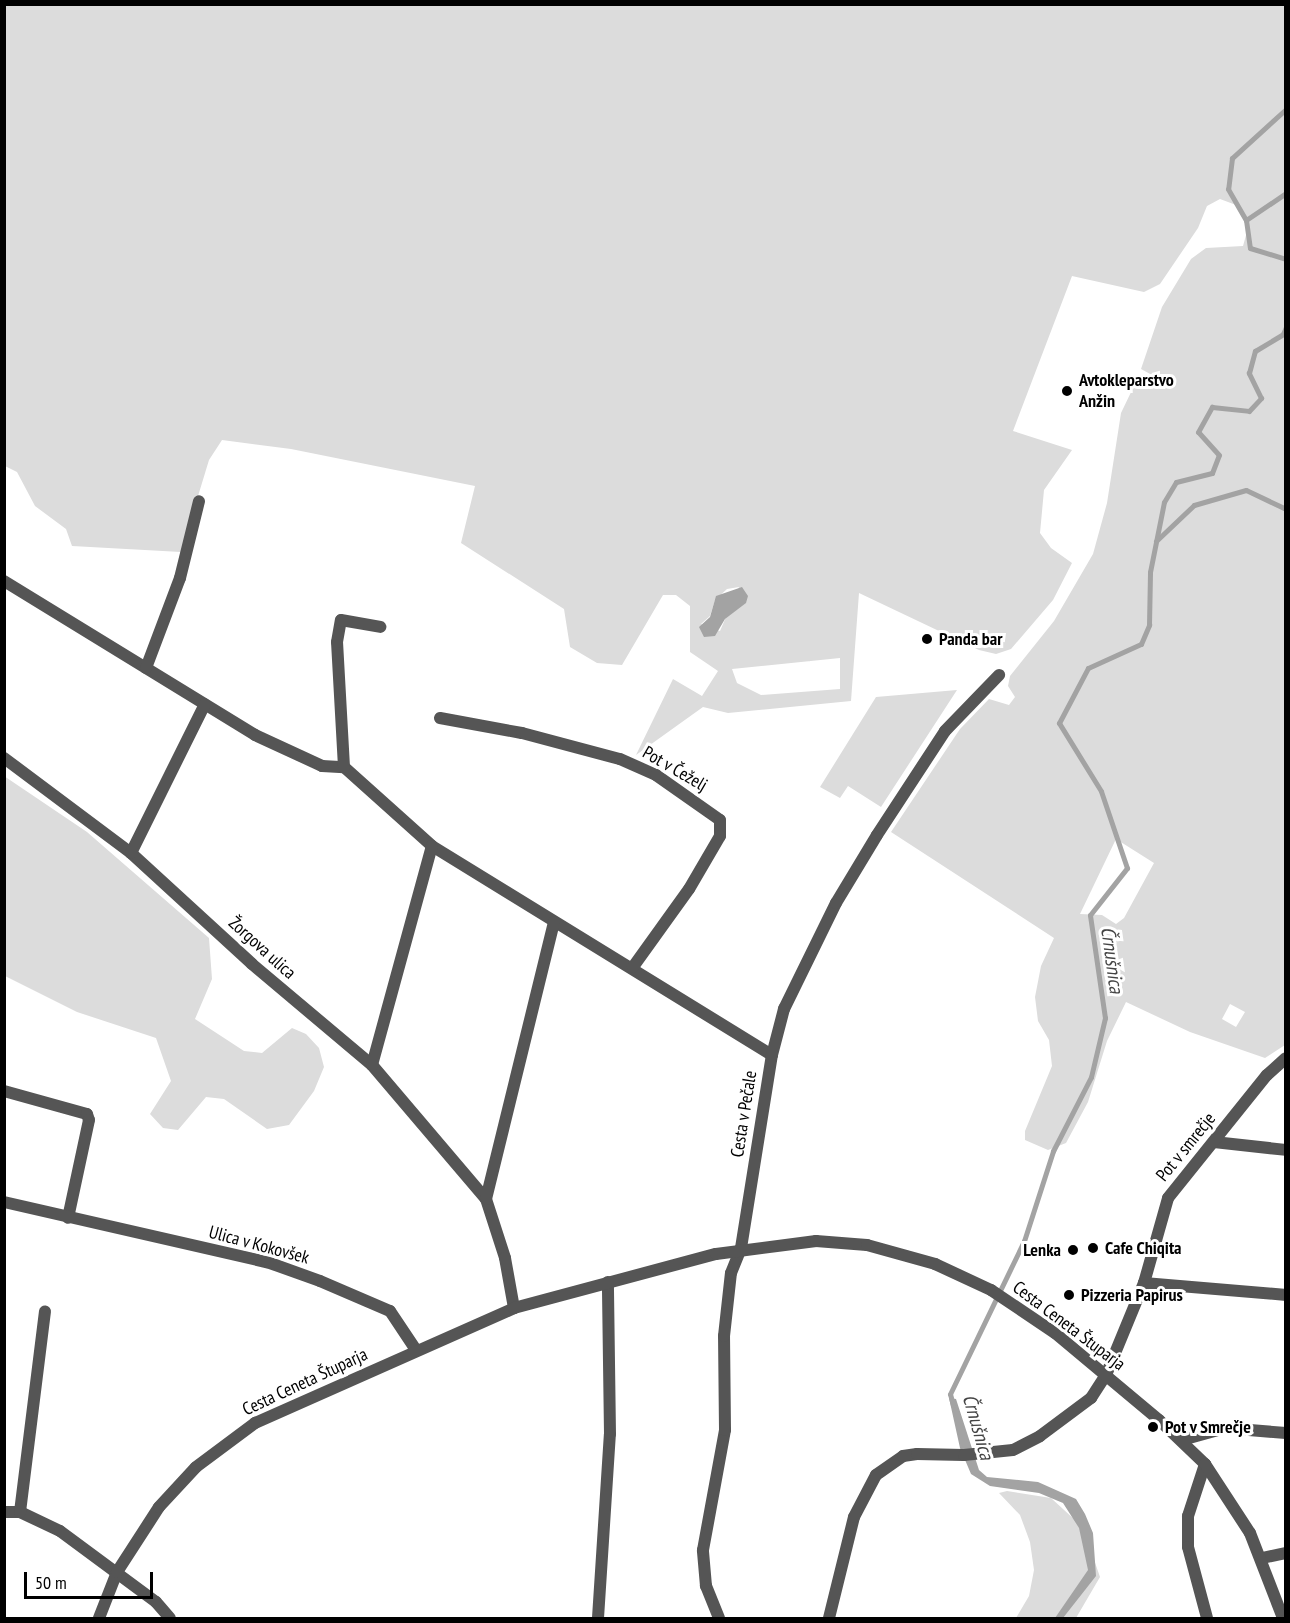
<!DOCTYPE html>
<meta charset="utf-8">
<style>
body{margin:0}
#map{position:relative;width:1290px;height:1623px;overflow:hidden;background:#fff;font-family:"PT Sans Narrow",sans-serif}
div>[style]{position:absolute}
.green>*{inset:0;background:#dcdcdc}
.water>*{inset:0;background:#a3a3a3}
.stream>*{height:5px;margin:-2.5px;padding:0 2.5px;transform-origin:2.5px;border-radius:2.5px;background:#a3a3a3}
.minor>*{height:12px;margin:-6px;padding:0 6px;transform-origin:6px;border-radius:6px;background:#555}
.tertiary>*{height:12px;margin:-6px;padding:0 6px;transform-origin:6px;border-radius:6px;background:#555}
.dots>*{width:16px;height:16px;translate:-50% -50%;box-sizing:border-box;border:3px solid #fff;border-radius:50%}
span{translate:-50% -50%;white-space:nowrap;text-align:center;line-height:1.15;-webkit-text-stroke:6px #fff;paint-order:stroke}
.poi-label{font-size:18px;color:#000;font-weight:700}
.left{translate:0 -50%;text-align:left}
.right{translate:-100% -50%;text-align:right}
.street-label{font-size:18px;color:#000}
.water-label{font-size:20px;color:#444;font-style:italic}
.frame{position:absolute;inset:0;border:6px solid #000;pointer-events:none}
.scale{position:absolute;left:24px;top:1572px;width:129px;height:27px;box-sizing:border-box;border:3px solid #000;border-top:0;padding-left:8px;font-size:18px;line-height:21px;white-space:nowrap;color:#000;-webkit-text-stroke:4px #fff;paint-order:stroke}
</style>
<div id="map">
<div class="green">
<i style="clip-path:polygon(evenodd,4px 5px,1285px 5px,1285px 1045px,1265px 1058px,1190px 1032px,1126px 1002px,1107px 1041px,1088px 1102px,1066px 1143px,1048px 1150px,1025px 1140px,1025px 1131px,1052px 1066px,1049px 1040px,1038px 1021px,1035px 997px,1041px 966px,1054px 938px,891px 832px,960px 729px,989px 699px,1009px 705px,1015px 697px,1008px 686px,1010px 676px,1054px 621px,1093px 554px,1107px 503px,1121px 413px,1133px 388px,1148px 388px,1152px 375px,1141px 369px,1162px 307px,1191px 259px,1206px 248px,1243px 246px,1248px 228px,1236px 205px,1220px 199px,1207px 206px,1198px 228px,1160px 284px,1144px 292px,1072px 276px,1013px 431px,1072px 450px,1044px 490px,1040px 533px,1051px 548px,1072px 563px,1053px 600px,1011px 649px,996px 654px,979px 650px,859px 593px,851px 701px,728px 713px,703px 707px,636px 755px,673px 679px,702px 696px,718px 671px,690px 652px,690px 606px,676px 595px,663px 595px,622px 665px,597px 663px,570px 647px,564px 609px,461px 543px,475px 486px,291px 449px,222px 440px,209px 460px,181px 552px,72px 546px,66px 529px,35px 506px,17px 472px,5px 466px,4px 5px,739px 587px,720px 631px,701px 624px,710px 616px,715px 600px,727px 589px,739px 587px,4px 5px,840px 658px,840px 689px,761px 695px,737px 683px,732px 669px,840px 658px,4px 5px,1116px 839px,1154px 863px,1124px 918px,1116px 924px,1102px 915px,1080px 914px,1116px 839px,4px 5px,1230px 1004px,1245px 1012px,1236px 1027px,1222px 1019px,1230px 1004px)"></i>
<i style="clip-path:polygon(957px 690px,881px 807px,848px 786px,840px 798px,820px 787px,876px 697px)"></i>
<i style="clip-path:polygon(4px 776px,87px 832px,209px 938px,212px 979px,195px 1019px,244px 1051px,262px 1053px,292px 1028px,306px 1034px,319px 1048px,324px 1067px,314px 1091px,289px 1125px,267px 1129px,224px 1099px,206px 1097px,178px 1130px,163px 1128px,150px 1114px,171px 1081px,156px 1038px,77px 1012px,5px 976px)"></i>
<i style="clip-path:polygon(1007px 1491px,1051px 1498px,1075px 1520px,1090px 1548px,1100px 1577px,1076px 1618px,1016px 1618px,1029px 1596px,1034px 1570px,1030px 1542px,1020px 1515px,999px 1493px)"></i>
</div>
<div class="water">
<i style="clip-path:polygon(742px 587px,748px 596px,746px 603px,725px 619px,715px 636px,704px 637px,699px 627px,710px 617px,716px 596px)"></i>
<i style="clip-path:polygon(949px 1398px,956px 1399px,979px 1470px,987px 1477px,1038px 1482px,1076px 1499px,1085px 1514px,1093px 1533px,1096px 1576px,1063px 1618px,1055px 1618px,1088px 1570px,1079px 1528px,1063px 1503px,1039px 1493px,990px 1486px,971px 1474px,960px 1448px)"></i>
</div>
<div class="stream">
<i style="left:1286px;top:109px;width:73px;rotate:137.8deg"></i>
<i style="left:1232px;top:158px;width:31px;rotate:97deg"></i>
<i style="left:1228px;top:189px;width:36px;rotate:60deg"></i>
<i style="left:1246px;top:220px;width:28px;rotate:82deg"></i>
<i style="left:1250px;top:248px;width:38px;rotate:17deg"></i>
<i style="left:1246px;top:220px;width:48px;rotate:-34deg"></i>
<i style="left:1156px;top:541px;width:52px;rotate:-43.5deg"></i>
<i style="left:1194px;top:505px;width:54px;rotate:-16.1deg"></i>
<i style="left:1246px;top:490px;width:44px;rotate:25.4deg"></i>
<i style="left:953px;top:1405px;width:11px;rotate:-105deg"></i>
<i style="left:950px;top:1394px;width:170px;rotate:-64.2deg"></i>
<i style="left:1024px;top:1241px;width:95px;rotate:-72.1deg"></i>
<i style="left:1053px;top:1151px;width:83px;rotate:-62.8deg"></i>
<i style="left:1091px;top:1077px;width:61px;rotate:-76.7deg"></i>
<i style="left:1105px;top:1018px;width:104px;rotate:-98.3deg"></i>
<i style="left:1090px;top:915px;width:60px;rotate:-51.8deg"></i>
<i style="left:1127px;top:868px;width:81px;rotate:-108.7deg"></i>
<i style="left:1101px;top:791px;width:80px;rotate:-121.7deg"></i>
<i style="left:1059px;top:723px;width:62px;rotate:-62.2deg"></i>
<i style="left:1088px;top:668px;width:58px;rotate:-24.4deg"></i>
<i style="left:1141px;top:644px;width:21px;rotate:-67deg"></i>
<i style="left:1149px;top:625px;width:53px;rotate:-88.9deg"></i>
<i style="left:1150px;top:572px;width:71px;rotate:-78.7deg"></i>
<i style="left:1164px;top:502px;width:23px;rotate:-59deg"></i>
<i style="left:1176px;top:482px;width:37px;rotate:-14deg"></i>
<i style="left:1212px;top:473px;width:19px;rotate:-69deg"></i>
<i style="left:1219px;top:455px;width:31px;rotate:-132deg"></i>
<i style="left:1198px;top:432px;width:29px;rotate:-61deg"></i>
<i style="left:1212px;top:407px;width:37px;rotate:6deg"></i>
<i style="left:1249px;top:411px;width:18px;rotate:-47deg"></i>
<i style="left:1261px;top:398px;width:28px;rotate:-116deg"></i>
<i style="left:1249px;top:373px;width:23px;rotate:-75deg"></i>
<i style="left:1255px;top:351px;width:33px;rotate:-31deg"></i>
<i style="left:1283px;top:334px;width:8px;rotate:-67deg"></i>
</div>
<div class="minor">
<i style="left:4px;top:581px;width:294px;rotate:31.5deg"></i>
<i style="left:255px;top:735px;width:74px;rotate:24.8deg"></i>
<i style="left:322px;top:766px;width:22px;rotate:3deg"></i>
<i style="left:344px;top:767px;width:118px;rotate:41.9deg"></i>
<i style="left:432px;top:846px;width:399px;rotate:31.6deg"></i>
<i style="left:146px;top:668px;width:96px;rotate:-69.3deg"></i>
<i style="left:180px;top:578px;width:79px;rotate:-76.1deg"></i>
<i style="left:440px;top:718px;width:83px;rotate:10.4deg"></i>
<i style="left:522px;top:733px;width:101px;rotate:14.9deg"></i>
<i style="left:620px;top:759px;width:39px;rotate:24deg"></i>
<i style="left:656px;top:775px;width:78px;rotate:35.1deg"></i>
<i style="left:720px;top:820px;width:16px;rotate:90deg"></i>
<i style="left:720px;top:836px;width:61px;rotate:120.3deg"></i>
<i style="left:689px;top:889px;width:96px;rotate:125.7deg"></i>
<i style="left:4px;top:758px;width:159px;rotate:36.8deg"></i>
<i style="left:131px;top:853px;width:164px;rotate:42.5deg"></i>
<i style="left:252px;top:964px;width:157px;rotate:40.1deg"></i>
<i style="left:372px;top:1065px;width:176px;rotate:49.6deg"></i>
<i style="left:486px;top:1199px;width:62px;rotate:72.1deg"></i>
<i style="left:505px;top:1258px;width:51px;rotate:79.8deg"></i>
<i style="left:344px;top:767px;width:125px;rotate:-93.2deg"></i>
<i style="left:337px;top:642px;width:22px;rotate:-80deg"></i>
<i style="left:341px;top:620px;width:40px;rotate:10deg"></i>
<i style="left:131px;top:853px;width:166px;rotate:-63.6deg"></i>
<i style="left:372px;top:1065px;width:227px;rotate:-74.7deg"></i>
<i style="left:4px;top:1091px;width:86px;rotate:15.5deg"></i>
<i style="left:87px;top:1114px;width:6px;rotate:72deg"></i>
<i style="left:89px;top:1120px;width:100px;rotate:102.1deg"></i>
<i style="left:1214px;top:1142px;width:72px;rotate:6.3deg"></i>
<i style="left:486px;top:1199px;width:285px;rotate:-76.2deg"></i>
<i style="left:4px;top:1202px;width:270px;rotate:12.9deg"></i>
<i style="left:267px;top:1262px;width:56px;rotate:19.7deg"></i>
<i style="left:320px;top:1281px;width:76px;rotate:23.2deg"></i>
<i style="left:390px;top:1311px;width:47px;rotate:56.3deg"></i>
<i style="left:1144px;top:1283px;width:143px;rotate:4.8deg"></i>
<i style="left:1182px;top:1440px;width:45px;rotate:-15.6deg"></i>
<i style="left:1225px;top:1428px;width:61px;rotate:4.7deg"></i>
<i style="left:1205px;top:1464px;width:55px;rotate:108.1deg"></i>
<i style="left:1188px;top:1516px;width:31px;rotate:90deg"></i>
<i style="left:1188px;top:1547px;width:73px;rotate:75deg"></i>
<i style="left:4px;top:1512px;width:16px"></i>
<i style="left:20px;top:1512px;width:44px;rotate:25.4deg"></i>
<i style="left:60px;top:1531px;width:119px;rotate:36.5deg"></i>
<i style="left:156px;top:1602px;width:21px;rotate:49deg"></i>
<i style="left:20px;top:1512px;width:202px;rotate:-82.9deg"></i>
<i style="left:1262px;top:1558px;width:25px;rotate:-12deg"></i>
<i style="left:598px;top:1618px;width:184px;rotate:-86.3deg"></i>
<i style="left:610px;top:1434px;width:152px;rotate:-90.8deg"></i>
<i style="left:719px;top:1618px;width:35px;rotate:-112deg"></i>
<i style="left:706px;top:1586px;width:36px;rotate:-95deg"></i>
<i style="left:703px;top:1550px;width:122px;rotate:-79.6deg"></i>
<i style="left:725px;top:1430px;width:94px;rotate:-90.6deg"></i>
<i style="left:724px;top:1336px;width:63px;rotate:-83.7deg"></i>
<i style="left:731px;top:1273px;width:27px;rotate:-68deg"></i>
<i style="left:741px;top:1248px;width:195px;rotate:-80.9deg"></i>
<i style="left:772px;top:1055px;width:48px;rotate:-75.4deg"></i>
<i style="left:784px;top:1009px;width:118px;rotate:-63.9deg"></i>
<i style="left:836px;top:903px;width:79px;rotate:-58.9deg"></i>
<i style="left:877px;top:835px;width:124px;rotate:-56.8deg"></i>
<i style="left:945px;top:731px;width:78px;rotate:-46deg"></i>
<i style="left:829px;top:1618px;width:104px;rotate:-76.1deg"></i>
<i style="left:854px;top:1517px;width:47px;rotate:-62.4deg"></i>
<i style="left:876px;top:1475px;width:33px;rotate:-35deg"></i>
<i style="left:903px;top:1456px;width:14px;rotate:-8deg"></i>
<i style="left:917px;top:1454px;width:47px;rotate:1.2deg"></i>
<i style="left:964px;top:1455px;width:49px;rotate:-5.8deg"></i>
<i style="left:1013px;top:1450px;width:30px;rotate:-27deg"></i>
<i style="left:1040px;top:1436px;width:64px;rotate:-36.7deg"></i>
<i style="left:1091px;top:1398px;width:27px;rotate:-57deg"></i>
<i style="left:1106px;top:1375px;width:100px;rotate:-67.6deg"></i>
<i style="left:1144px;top:1283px;width:88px;rotate:-74.2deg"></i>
<i style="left:1168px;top:1198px;width:158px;rotate:-51.2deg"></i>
<i style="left:1267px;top:1075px;width:25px;rotate:-42deg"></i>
</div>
<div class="tertiary">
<i style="left:99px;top:1618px;width:49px;rotate:-68.6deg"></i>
<i style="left:117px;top:1572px;width:77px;rotate:-57.1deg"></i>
<i style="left:159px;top:1507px;width:54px;rotate:-47.2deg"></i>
<i style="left:196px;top:1467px;width:74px;rotate:-36.7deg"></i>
<i style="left:255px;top:1423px;width:283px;rotate:-23.9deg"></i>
<i style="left:514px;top:1308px;width:209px;rotate:-15deg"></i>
<i style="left:716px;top:1254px;width:101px;rotate:-7.4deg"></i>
<i style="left:816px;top:1241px;width:51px;rotate:4.5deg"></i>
<i style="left:867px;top:1245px;width:71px;rotate:15.6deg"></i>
<i style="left:935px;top:1264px;width:62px;rotate:24.9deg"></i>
<i style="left:991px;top:1290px;width:77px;rotate:33.9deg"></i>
<i style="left:1055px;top:1333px;width:136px;rotate:39.9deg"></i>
<i style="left:1159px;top:1420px;width:64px;rotate:43.7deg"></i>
<i style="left:1205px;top:1464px;width:82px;rotate:56.9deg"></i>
<i style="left:1250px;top:1533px;width:91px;rotate:68.8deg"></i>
</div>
<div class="dots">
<i style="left:1067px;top:391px;background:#000"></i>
<i style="left:927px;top:639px;background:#000"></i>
<i style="left:1093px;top:1248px;background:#000"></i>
<i style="left:1073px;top:1250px;background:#000"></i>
<i style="left:1069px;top:1295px;background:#000"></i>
<i style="left:1153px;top:1427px;background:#000"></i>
</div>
<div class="poi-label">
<span class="left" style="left:1079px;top:391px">Avtokleparstvo<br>Anžin</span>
<span class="left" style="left:939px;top:639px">Panda bar</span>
<span class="left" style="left:1105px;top:1248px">Cafe Chiqita</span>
<span class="right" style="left:1061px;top:1250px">Lenka</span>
<span class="left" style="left:1081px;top:1295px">Pizzeria Papirus</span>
<span class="left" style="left:1165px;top:1427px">Pot v Smrečje</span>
</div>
<div class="street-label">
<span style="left:675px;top:769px;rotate:30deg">Pot v Čeželj</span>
<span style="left:262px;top:948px;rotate:42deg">Žorgova ulica</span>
<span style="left:744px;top:1114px;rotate:-81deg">Cesta v Pečale</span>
<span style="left:1186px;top:1147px;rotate:-51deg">Pot v smrečje</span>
<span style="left:259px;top:1245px;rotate:15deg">Ulica v Kokovšek</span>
<span style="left:1069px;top:1326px;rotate:37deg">Cesta Ceneta Štuparja</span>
<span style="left:305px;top:1382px;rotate:-25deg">Cesta Ceneta Štuparja</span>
</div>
<div class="water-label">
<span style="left:1112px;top:960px;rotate:82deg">Črnušnica</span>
<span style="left:978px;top:1427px;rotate:74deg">Črnušnica</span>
</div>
<div class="frame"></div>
<div class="scale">50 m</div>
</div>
